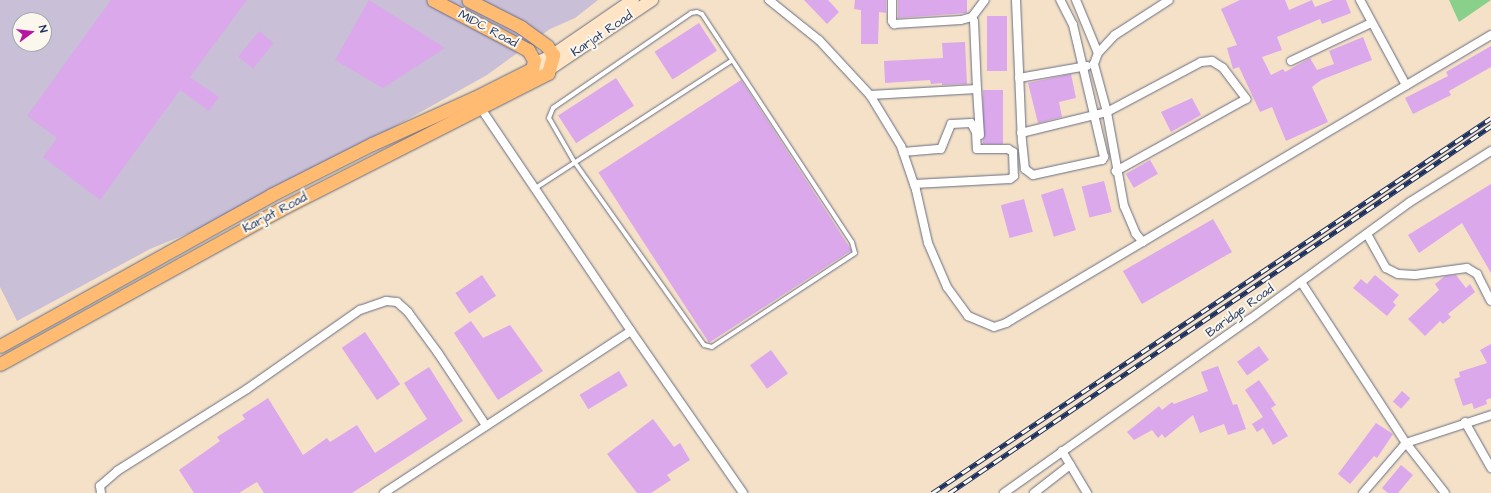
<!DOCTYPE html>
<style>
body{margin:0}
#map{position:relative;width:1491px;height:493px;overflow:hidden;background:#f4e1c7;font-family:"Architects Daughter",sans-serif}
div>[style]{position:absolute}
.industrial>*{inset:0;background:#c9bfd7}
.green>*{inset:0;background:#89d08b}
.building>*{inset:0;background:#dba8ec;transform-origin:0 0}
.roads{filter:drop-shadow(0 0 1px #676d83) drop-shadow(0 0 1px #676d83)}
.lane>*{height:4px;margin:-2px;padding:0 2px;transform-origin:2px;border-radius:2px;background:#fff}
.street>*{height:8px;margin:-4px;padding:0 4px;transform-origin:4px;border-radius:4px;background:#fff}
.secondary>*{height:12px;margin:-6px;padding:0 6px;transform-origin:6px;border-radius:6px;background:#ffe4c6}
.primary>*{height:13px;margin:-6.5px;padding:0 6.5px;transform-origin:6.5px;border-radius:6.5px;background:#ffbb71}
.rail>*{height:4.5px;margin-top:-2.25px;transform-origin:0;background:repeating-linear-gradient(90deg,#fbf7ec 0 9px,#1b2f5e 0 18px);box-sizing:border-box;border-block:1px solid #1b2f5e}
span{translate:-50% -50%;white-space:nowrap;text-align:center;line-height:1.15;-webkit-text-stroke:4px #fbf7ec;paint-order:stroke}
.street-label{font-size:13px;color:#1b2f5e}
.north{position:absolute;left:12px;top:12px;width:40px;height:40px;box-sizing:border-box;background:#fbf7ec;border:1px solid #a1a7b3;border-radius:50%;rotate:75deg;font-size:11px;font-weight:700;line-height:16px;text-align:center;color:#1b2f5e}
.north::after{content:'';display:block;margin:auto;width:14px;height:18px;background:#b5179e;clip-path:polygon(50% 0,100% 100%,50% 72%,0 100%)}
</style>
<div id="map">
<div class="industrial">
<i style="clip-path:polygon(evenodd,0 0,598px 0,575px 18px,550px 29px,487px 75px,385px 132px,216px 222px,150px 249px,17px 321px,0 287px,0 0,20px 20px,44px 20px,44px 44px,20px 44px,20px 20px)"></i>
</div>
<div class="green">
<i style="clip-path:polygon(1449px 0,1491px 0,1459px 22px)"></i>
</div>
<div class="building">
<i style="clip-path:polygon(111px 0,247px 0,190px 77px,219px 97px,209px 111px,180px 90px,100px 200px,43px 157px,57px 138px,27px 116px)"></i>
<i style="clip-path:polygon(369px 0,445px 48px,383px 88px,335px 60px)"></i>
<i style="clip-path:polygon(804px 0,828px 0,839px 12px,827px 24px)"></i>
<i style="clip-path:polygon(855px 0,886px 0,886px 13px,879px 12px,878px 44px,861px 44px,861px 10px,854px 9px)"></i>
<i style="clip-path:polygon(898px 0,967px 0,967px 13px,898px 18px)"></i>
<i style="clip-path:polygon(1240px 0,1285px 0,1289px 10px,1312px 0,1315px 7px,1333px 0,1346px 0,1351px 13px,1322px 24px,1320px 19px,1277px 37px,1282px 50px,1262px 57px,1271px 75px,1283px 69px,1285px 72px,1310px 58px,1317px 70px,1334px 64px,1329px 51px,1363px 37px,1372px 60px,1321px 80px,1312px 87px,1328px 122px,1286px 141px,1272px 107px,1260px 112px,1239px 67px,1233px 69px,1227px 48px,1237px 45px,1221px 9px)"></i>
<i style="left:987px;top:16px;width:20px;height:55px"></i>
<i style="left:699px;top:23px;width:33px;height:53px;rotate:57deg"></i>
<i style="left:259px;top:31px;width:19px;height:33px;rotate:39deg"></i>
<i style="clip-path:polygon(965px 42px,967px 84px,942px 85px,942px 83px,931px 84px,930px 80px,885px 83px,884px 61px,943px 58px,942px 43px)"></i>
<i style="clip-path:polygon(1491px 46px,1491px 67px,1449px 91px,1451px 95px,1413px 114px,1405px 98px,1448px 76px,1446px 72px)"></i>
<i style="clip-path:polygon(1071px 74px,1076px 98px,1059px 102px,1062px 117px,1038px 123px,1028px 83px)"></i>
<i style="left:616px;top:78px;width:33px;height:69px;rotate:57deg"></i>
<i style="left:741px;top:80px;width:203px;height:170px;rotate:57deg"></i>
<i style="left:983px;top:90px;width:20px;height:54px"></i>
<i style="clip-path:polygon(1192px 98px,1201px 115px,1171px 132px,1161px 112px)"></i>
<i style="left:1150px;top:160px;width:16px;height:28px;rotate:60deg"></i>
<i style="left:1104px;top:181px;width:32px;height:23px;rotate:76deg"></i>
<i style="clip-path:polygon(1491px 184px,1491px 273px,1462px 223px,1419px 253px,1408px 235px)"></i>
<i style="left:1063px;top:188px;width:44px;height:23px;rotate:73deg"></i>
<i style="left:1024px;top:199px;width:34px;height:24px;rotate:75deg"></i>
<i style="left:1213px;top:219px;width:38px;height:104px;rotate:60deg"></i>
<i style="left:482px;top:275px;width:25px;height:32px;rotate:56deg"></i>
<i style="clip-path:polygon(1375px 275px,1399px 295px,1393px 302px,1396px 305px,1387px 316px,1353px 288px,1361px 279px,1367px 284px)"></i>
<i style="clip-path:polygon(1456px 275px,1466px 288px,1470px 284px,1475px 292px,1448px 314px,1451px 317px,1443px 324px,1440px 321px,1425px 336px,1408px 319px,1439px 290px,1435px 284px,1445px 276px)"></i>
<i style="clip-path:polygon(471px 321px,483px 338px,510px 325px,543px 371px,498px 400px,454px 333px)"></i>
<i style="left:365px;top:332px;width:63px;height:28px;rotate:56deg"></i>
<i style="clip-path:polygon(1491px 344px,1491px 398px,1486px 400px,1487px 404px,1474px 409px,1472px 403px,1463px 406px,1454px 379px,1460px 377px,1459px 372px,1487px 363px,1480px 350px)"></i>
<i style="left:1259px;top:346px;width:17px;height:27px;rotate:54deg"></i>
<i style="left:771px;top:350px;width:29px;height:26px;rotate:54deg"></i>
<i style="clip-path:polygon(1218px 366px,1233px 405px,1237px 404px,1246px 429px,1228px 435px,1224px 424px,1200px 433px,1193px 415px,1165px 438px,1162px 434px,1158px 438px,1152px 430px,1134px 440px,1127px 432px,1159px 406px,1162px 410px,1172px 402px,1174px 404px,1208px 391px,1201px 372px)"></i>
<i style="clip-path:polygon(429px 367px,463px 421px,352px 493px,264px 493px,257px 482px,239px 493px,194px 493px,179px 470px,220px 441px,217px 437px,245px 419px,242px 415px,268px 398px,303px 455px,327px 438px,330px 442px,357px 425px,375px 453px,427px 419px,404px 383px)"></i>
<i style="left:619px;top:371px;width:17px;height:46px;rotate:59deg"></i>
<i style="clip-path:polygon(1259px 380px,1276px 405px,1271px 408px,1288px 436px,1273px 445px,1263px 428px,1257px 432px,1252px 424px,1263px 417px,1245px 390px)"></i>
<i style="left:1402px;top:391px;width:11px;height:14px;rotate:41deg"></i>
<i style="clip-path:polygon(653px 419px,674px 447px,680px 443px,690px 460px,667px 475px,671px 480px,651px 493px,637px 493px,607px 454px)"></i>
<i style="clip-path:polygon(1376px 423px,1393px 434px,1377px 458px,1374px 456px,1350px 484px,1338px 474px)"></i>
<i style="clip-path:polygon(1401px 465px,1413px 475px,1398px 493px,1388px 493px,1382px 488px)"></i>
</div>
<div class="roads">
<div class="lane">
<i style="left:697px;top:12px;width:5px;rotate:22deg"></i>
<i style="left:702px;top:14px;width:273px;rotate:56.7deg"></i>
<i style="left:852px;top:242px;width:11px;rotate:75deg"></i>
<i style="left:855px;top:253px;width:171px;rotate:146.7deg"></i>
<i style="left:712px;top:347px;width:8px;rotate:-166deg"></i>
<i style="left:704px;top:345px;width:223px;rotate:-125.3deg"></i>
<i style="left:575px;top:163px;width:52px;rotate:-120deg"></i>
<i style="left:549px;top:118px;width:11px;rotate:-68deg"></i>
<i style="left:553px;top:108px;width:168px;rotate:-34.5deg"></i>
<i style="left:691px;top:13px;width:6px;rotate:-9deg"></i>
<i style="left:534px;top:189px;width:235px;rotate:-33deg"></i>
</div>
<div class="street">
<i style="left:769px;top:0;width:64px;rotate:38.7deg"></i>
<i style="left:819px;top:40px;width:75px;rotate:47.2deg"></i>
<i style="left:870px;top:95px;width:60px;rotate:58.7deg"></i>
<i style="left:901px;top:146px;width:46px;rotate:71.2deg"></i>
<i style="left:916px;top:190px;width:54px;rotate:77.2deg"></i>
<i style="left:928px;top:243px;width:48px;rotate:66.6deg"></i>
<i style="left:947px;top:287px;width:36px;rotate:54deg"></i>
<i style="left:968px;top:316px;width:28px;rotate:23deg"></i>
<i style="left:994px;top:327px;width:13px;rotate:-18deg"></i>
<i style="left:1006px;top:323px;width:564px;rotate:-30.7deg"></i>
<i style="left:892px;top:0;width:21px;rotate:90deg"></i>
<i style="left:892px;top:21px;width:4px;rotate:56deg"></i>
<i style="left:894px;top:24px;width:67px;rotate:-3.4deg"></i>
<i style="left:961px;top:20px;width:11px;rotate:-15deg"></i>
<i style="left:972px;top:17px;width:21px;rotate:-53deg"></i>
<i style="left:1016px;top:0;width:141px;rotate:87.6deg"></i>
<i style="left:1022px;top:141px;width:28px;rotate:84deg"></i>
<i style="left:1025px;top:169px;width:10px;rotate:37deg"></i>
<i style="left:1033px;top:175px;width:71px;rotate:-12.3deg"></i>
<i style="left:1102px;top:160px;width:4px;rotate:-56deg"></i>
<i style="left:1104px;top:157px;width:136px;rotate:-103.2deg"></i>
<i style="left:1073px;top:25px;width:28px;rotate:-117deg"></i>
<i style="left:1076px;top:0;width:57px;rotate:67.5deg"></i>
<i style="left:1360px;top:0;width:97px;rotate:61.6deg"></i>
<i style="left:974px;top:21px;width:68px;rotate:87.5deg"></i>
<i style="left:1291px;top:61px;width:89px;rotate:-25.4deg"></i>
<i style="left:1019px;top:78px;width:69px;rotate:-10deg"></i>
<i style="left:870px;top:95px;width:107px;rotate:-3.2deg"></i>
<i style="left:977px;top:89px;width:46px;rotate:86.3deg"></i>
<i style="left:1021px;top:133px;width:89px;rotate:-13.7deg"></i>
<i style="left:1107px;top:112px;width:106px;rotate:-28deg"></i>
<i style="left:1201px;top:62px;width:11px;rotate:-5deg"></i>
<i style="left:1212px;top:61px;width:13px;rotate:32deg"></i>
<i style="left:1223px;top:68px;width:39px;rotate:53deg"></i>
<i style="left:1246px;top:99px;width:149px;rotate:151deg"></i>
<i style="left:903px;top:152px;width:38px;rotate:-5deg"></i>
<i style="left:941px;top:149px;width:27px;rotate:-68deg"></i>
<i style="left:951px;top:124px;width:20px;rotate:-3deg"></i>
<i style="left:971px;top:123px;width:10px;rotate:61deg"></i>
<i style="left:976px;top:132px;width:17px;rotate:87deg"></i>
<i style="left:977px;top:149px;width:31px"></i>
<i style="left:1008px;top:149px;width:6px;rotate:31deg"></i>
<i style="left:1013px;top:152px;width:24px;rotate:88deg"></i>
<i style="left:1014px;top:176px;width:5px;rotate:143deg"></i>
<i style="left:1010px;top:179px;width:96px;rotate:177deg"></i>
<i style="left:1367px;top:234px;width:39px;rotate:61deg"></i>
<i style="left:1386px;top:268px;width:13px;rotate:27deg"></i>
<i style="left:1398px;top:274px;width:17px;rotate:3deg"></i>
<i style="left:1415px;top:275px;width:52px;rotate:-7.7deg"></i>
<i style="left:1467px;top:268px;width:12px;rotate:31deg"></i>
<i style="left:1477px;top:274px;width:30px;rotate:63deg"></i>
<i style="left:1143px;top:242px;width:11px;rotate:-131deg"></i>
<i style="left:1136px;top:234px;width:30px;rotate:-113deg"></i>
<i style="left:1124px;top:206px;width:96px;rotate:-100.3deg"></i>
<i style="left:1107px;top:112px;width:50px;rotate:-105.2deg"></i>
<i style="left:1094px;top:64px;width:12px;rotate:-70deg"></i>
<i style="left:1098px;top:53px;width:25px;rotate:-47deg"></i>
<i style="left:1115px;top:35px;width:64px;rotate:-32.9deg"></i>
<i style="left:1301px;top:282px;width:192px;rotate:56.9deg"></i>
<i style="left:1406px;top:443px;width:63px;rotate:52deg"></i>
<i style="left:631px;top:331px;width:197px;rotate:55.3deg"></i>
<i style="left:1465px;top:422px;width:53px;rotate:60.5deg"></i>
<i style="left:1062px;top:451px;width:49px;rotate:59.2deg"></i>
<i style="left:101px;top:493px;width:7px;rotate:-98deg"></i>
<i style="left:100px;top:486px;width:23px;rotate:-41deg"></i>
<i style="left:117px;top:471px;width:154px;rotate:-32.2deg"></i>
<i style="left:247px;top:389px;width:138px;rotate:-35deg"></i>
<i style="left:360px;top:310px;width:28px;rotate:-19deg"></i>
<i style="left:386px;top:301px;width:11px;rotate:5deg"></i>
<i style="left:397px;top:302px;width:15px;rotate:42deg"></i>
<i style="left:408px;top:312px;width:51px;rotate:53.8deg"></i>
<i style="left:438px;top:353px;width:85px;rotate:56.5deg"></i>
<i style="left:384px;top:493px;width:295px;rotate:-33.3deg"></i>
<i style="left:631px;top:331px;width:274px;rotate:-124deg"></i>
<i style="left:1004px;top:493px;width:301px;rotate:-35.3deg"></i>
<i style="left:1250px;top:319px;width:198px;rotate:-36.2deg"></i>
<i style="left:1410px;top:202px;width:96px;rotate:-32.2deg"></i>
<i style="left:1034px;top:493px;width:46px;rotate:-37.9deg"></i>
<i style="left:1363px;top:493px;width:66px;rotate:-49.3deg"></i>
<i style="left:1406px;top:443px;width:89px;rotate:-18.2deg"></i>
</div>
<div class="secondary">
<i style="left:534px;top:64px;width:21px;rotate:-25deg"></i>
<i style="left:553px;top:55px;width:97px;rotate:-34.5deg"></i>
<i style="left:543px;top:70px;width:8px;rotate:-14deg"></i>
<i style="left:551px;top:68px;width:122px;rotate:-34deg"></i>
</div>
<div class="primary">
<i style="left:0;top:346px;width:310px;rotate:-29.1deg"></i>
<i style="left:271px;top:195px;width:113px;rotate:-26.8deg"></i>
<i style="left:372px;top:144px;width:112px;rotate:-24.3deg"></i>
<i style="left:474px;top:98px;width:65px;rotate:-26.6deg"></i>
<i style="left:532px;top:69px;width:9px;rotate:-77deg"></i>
<i style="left:534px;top:60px;width:12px;rotate:-121deg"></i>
<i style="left:528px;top:50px;width:107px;rotate:-152.2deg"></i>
<i style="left:0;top:364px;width:319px;rotate:-28.9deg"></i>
<i style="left:279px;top:210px;width:302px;rotate:-27deg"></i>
<i style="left:548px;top:73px;width:19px;rotate:-74deg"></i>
<i style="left:553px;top:55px;width:11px;rotate:-124deg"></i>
<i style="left:547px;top:46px;width:32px;rotate:-144deg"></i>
<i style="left:521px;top:27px;width:59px;rotate:-153deg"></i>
</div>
</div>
<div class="rail">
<i style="left:932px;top:493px;width:673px;rotate:-33.86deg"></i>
<i style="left:949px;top:493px;width:655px;rotate:-34.1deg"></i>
</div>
<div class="street-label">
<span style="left:488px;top:29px;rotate:28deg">MIDC Road</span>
<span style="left:602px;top:34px;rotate:-34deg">Karjat Road</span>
<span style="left:275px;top:213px;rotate:-28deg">Karjat Road</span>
<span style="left:1240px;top:311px;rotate:-36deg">Baridge Road</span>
</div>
<div class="north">N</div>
</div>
